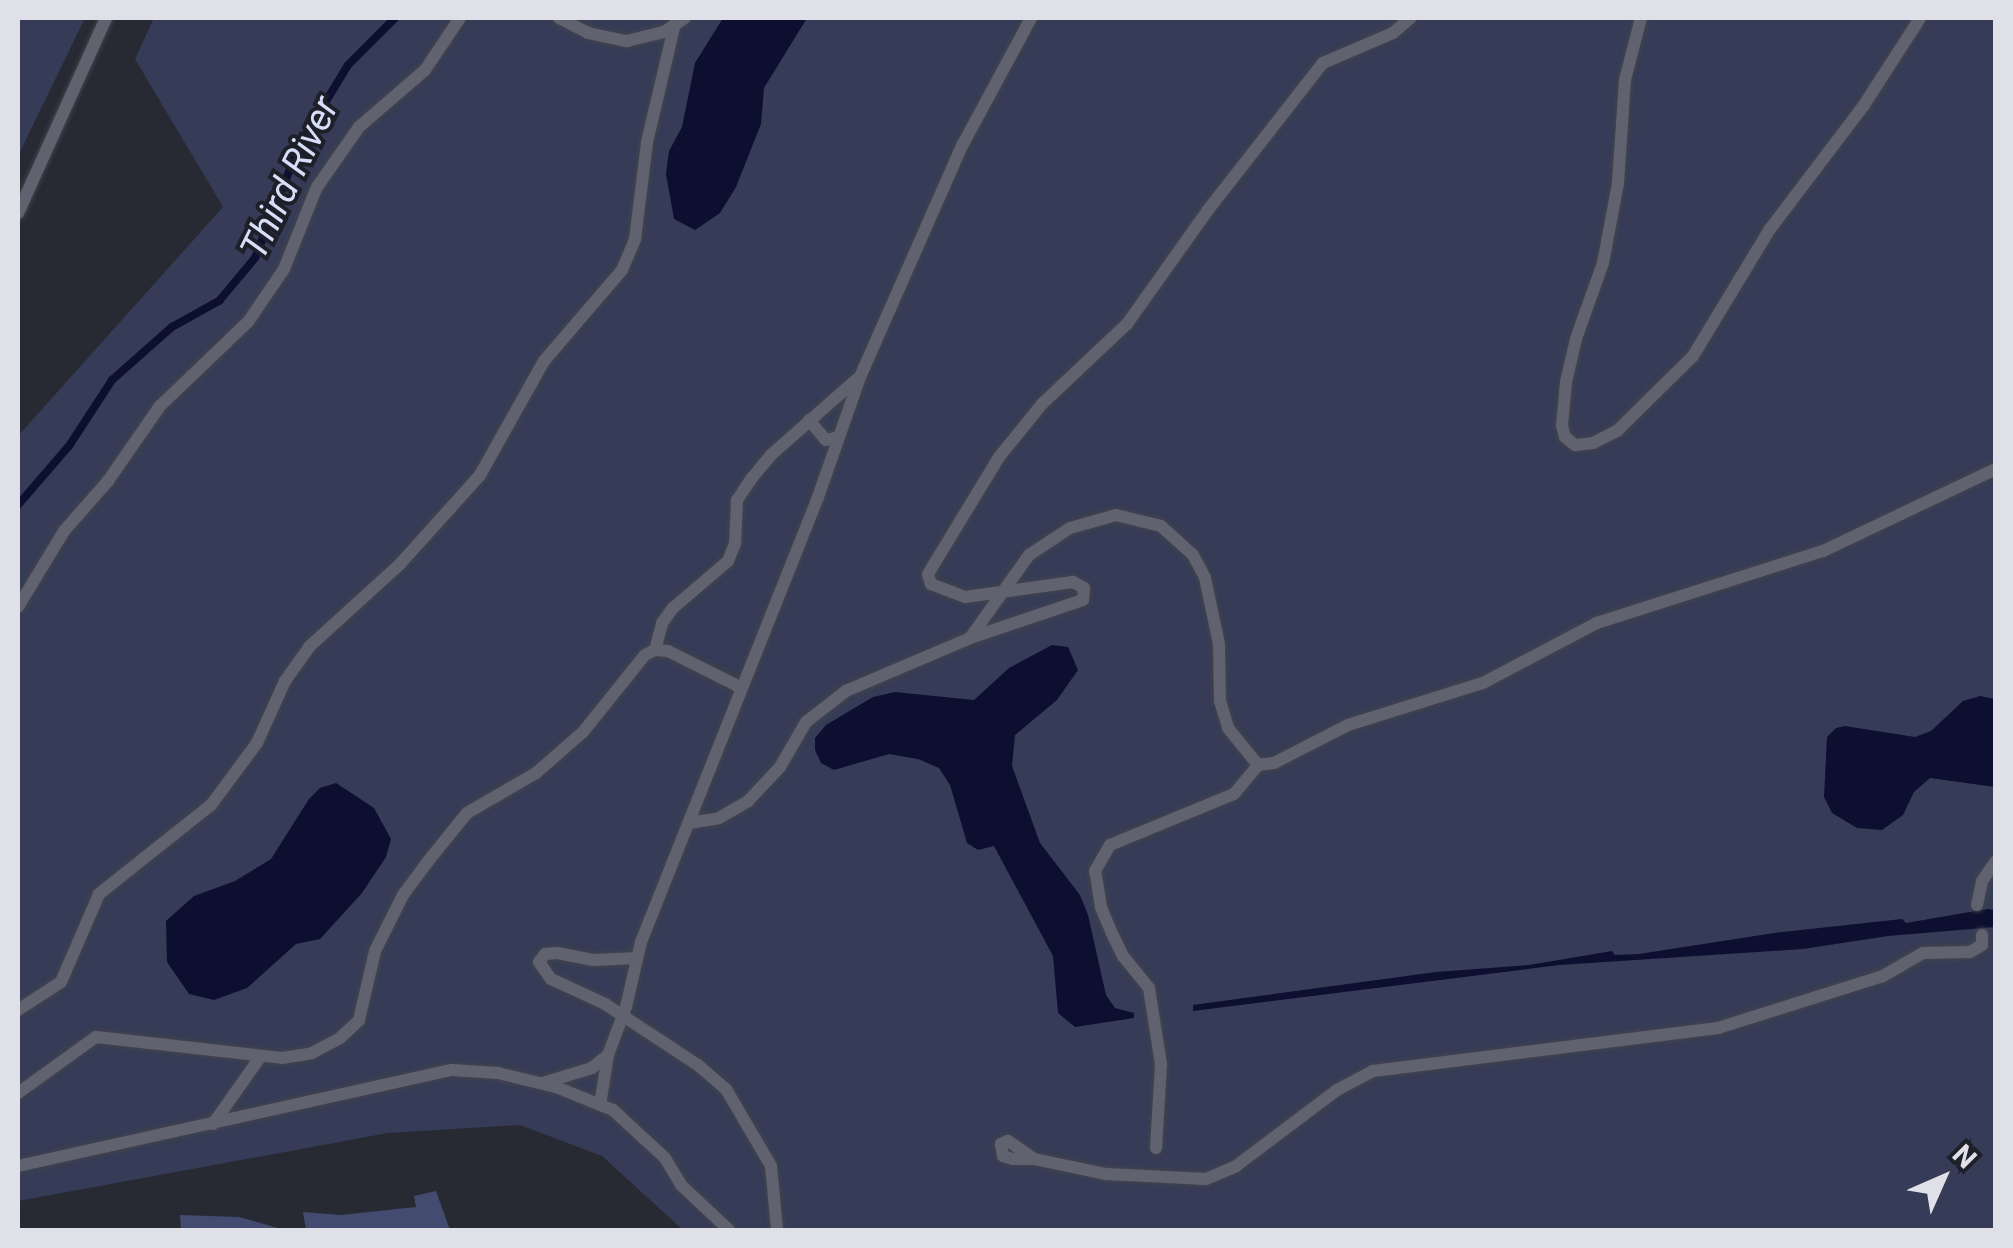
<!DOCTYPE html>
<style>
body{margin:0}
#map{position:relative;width:2013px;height:1248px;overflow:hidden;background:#272933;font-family:Roboto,sans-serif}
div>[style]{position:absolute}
.green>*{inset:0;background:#363c57}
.water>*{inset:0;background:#0c0f30}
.stream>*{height:8px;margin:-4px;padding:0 4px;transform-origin:4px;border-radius:4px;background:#0c0f30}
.building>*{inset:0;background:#434b71}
.roads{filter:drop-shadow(0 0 2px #42444c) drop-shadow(0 0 2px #42444c)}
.lane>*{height:12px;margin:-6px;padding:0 6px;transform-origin:6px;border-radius:6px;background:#60636f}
span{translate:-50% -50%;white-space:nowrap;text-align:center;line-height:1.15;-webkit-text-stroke:8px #1d2029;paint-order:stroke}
.water-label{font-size:38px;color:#d7def9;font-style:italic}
.frame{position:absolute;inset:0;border:20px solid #e0e1e8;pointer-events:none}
.north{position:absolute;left:1893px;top:1128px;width:100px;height:100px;-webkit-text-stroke:8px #1d2029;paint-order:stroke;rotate:45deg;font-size:28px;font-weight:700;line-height:40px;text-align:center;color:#e0e1e8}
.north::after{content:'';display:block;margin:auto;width:35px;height:45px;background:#e0e1e8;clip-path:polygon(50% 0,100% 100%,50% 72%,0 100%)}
</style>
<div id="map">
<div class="green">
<i style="clip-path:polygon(18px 18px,85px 18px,18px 156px)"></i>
<i style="clip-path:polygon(154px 18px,1995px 18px,1995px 1230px,683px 1230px,602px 1156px,520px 1125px,388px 1133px,18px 1201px,18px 436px,223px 207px,135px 59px)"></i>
</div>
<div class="water">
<i style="clip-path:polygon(723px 18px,807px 18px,764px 88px,761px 124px,736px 187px,720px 213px,695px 230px,674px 219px,666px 174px,669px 151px,682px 127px,695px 63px)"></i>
<i style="clip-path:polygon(1052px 645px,1068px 647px,1078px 670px,1057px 700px,1015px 735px,1012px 766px,1040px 843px,1080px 895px,1088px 915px,1106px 995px,1115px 1008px,1134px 1013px,1134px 1018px,1075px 1027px,1058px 1013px,1053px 956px,994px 846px,978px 850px,967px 843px,950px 785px,939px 768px,918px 759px,889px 754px,834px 770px,821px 763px,815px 750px,815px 738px,826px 725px,873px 697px,895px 692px,974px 700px,1009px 668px)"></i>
<i style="clip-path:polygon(1980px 696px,1995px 699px,1995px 787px,1930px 778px,1914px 792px,1903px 815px,1882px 830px,1857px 828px,1832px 813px,1824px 797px,1827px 737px,1836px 728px,1845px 726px,1915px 737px,1931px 731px,1963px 701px)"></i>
<i style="clip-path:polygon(336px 783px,374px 808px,391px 839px,386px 857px,362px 893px,320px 939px,296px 944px,247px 988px,214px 1000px,189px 994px,167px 962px,166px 921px,194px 896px,235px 881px,271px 859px,309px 799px,320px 788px)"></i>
<i style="clip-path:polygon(1987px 909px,1995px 910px,1995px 927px,1888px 936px,1803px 949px,1559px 965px,1193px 1011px,1193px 1005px,1436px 972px,1529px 965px,1612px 951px,1615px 955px,1639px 954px,1774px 933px,1902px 919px,1906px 923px)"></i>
</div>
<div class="stream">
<i style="left:18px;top:505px;width:78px;rotate:-49.2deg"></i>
<i style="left:69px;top:446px;width:79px;rotate:-56.9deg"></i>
<i style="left:112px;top:380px;width:80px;rotate:-41.5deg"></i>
<i style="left:172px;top:327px;width:54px;rotate:-29deg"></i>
<i style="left:219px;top:301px;width:56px;rotate:-50.1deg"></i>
<i style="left:255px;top:258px;width:123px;rotate:-68.5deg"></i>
<i style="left:300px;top:144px;width:92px;rotate:-58.7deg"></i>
<i style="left:348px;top:65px;width:66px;rotate:-45deg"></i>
</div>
<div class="building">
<i style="clip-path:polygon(436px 1191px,450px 1230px,306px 1230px,303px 1212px,341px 1215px,416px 1207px,414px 1196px)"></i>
<i style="clip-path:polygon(180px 1215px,239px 1217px,285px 1230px,181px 1230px)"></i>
</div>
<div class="roads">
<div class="lane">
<i style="left:559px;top:18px;width:33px;rotate:27deg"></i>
<i style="left:588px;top:33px;width:40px;rotate:12deg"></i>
<i style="left:627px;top:41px;width:38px;rotate:-14deg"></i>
<i style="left:664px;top:32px;width:25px;rotate:-34deg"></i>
<i style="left:1641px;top:18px;width:64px;rotate:104.5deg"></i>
<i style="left:1625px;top:80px;width:103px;rotate:93.9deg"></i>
<i style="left:1618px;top:183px;width:81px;rotate:100.6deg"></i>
<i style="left:1603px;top:263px;width:81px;rotate:109.6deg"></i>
<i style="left:1576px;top:339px;width:44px;rotate:103.1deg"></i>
<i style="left:1566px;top:382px;width:44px;rotate:95.2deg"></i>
<i style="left:1562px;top:426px;width:11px;rotate:75deg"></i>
<i style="left:1565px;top:437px;width:13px;rotate:39deg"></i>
<i style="left:1575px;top:445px;width:18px;rotate:-6deg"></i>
<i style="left:1593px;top:443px;width:28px;rotate:-27deg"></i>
<i style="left:1618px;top:430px;width:105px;rotate:-44.6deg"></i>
<i style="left:1693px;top:356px;width:149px;rotate:-58.8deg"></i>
<i style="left:1770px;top:229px;width:156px;rotate:-52.8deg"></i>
<i style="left:1864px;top:105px;width:103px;rotate:-57.2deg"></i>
<i style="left:18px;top:213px;width:214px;rotate:-65.7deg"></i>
<i style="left:809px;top:420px;width:26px;rotate:50deg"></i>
<i style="left:826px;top:440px;width:13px;rotate:-13deg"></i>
<i style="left:18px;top:607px;width:89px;rotate:-58.8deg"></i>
<i style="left:64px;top:531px;width:67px;rotate:-48.7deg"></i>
<i style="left:108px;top:481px;width:91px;rotate:-55.3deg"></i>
<i style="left:160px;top:406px;width:122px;rotate:-43.7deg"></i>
<i style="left:248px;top:322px;width:64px;rotate:-55.8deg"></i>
<i style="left:284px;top:269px;width:88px;rotate:-68.1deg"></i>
<i style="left:317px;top:187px;width:73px;rotate:-55deg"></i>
<i style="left:359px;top:127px;width:87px;rotate:-40.8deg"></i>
<i style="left:425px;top:70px;width:63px;rotate:-56.1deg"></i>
<i style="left:970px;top:638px;width:102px;rotate:-54.6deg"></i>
<i style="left:1029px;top:555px;width:49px;rotate:-33.4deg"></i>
<i style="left:1070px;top:528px;width:48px;rotate:-15.8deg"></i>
<i style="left:1116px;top:515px;width:46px;rotate:13.7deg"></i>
<i style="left:1161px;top:526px;width:43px;rotate:42.2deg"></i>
<i style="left:1193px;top:555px;width:26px;rotate:62deg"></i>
<i style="left:1205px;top:578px;width:67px;rotate:78deg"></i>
<i style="left:1219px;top:644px;width:57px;rotate:89deg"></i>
<i style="left:1220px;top:701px;width:28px;rotate:73deg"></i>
<i style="left:1228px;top:728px;width:48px;rotate:51deg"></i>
<i style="left:655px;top:650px;width:28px;rotate:-75deg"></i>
<i style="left:662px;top:623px;width:19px;rotate:-54deg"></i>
<i style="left:673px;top:608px;width:72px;rotate:-40.5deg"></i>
<i style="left:728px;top:561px;width:18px;rotate:-68deg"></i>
<i style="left:735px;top:544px;width:44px;rotate:-87.4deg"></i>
<i style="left:737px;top:500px;width:25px;rotate:-56deg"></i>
<i style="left:751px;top:479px;width:33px;rotate:-50deg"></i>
<i style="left:772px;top:454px;width:113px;rotate:-41.4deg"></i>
<i style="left:1258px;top:765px;width:16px;rotate:-7deg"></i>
<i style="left:1274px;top:763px;width:83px;rotate:-27.2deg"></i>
<i style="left:1348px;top:725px;width:141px;rotate:-17.3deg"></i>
<i style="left:1483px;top:683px;width:129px;rotate:-27.8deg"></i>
<i style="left:1597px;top:623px;width:237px;rotate:-17.7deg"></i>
<i style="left:1823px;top:551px;width:191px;rotate:-25.4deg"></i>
<i style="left:689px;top:823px;width:30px;rotate:-9deg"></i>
<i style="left:719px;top:818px;width:34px;rotate:-30deg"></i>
<i style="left:748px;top:801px;width:47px;rotate:-46.7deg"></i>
<i style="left:780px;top:767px;width:52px;rotate:-60deg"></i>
<i style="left:806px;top:722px;width:51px;rotate:-37.8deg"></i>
<i style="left:846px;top:691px;width:135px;rotate:-23.1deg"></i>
<i style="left:970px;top:638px;width:119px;rotate:-18.6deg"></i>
<i style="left:1083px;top:600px;width:12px;rotate:-85deg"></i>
<i style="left:1084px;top:588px;width:13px;rotate:-151deg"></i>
<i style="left:1073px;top:582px;width:109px;rotate:172.1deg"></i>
<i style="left:965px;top:597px;width:36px;rotate:-159deg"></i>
<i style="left:931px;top:584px;width:10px;rotate:-107deg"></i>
<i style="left:928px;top:574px;width:137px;rotate:-58.7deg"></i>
<i style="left:999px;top:457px;width:68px;rotate:-50.9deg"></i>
<i style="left:1042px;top:404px;width:117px;rotate:-43.3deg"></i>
<i style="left:1127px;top:324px;width:140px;rotate:-54.6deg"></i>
<i style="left:1208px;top:210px;width:187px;rotate:-52deg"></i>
<i style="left:1323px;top:63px;width:76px;rotate:-23.2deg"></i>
<i style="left:1393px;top:33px;width:23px;rotate:-41deg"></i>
<i style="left:1977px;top:905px;width:25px;rotate:-78deg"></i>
<i style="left:1982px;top:881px;width:24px;rotate:-55deg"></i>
<i style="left:637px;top:958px;width:44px;rotate:177.4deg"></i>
<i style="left:593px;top:960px;width:36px;rotate:-169deg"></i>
<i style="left:558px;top:953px;width:13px;rotate:176deg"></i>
<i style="left:545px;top:954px;width:10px;rotate:127deg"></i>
<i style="left:539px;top:962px;width:21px;rotate:55deg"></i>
<i style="left:551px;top:979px;width:60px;rotate:24.8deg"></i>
<i style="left:605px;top:1004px;width:111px;rotate:33.3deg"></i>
<i style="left:698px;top:1065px;width:37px;rotate:41deg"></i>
<i style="left:726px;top:1089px;width:89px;rotate:59.7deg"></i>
<i style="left:771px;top:1166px;width:64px;rotate:84.6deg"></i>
<i style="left:18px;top:1010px;width:51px;rotate:-33.1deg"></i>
<i style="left:61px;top:982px;width:96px;rotate:-66.6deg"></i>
<i style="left:99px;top:894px;width:143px;rotate:-38.5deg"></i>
<i style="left:211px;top:805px;width:77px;rotate:-53.4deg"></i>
<i style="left:257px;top:743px;width:68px;rotate:-65.7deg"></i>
<i style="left:285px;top:681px;width:43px;rotate:-54.5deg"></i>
<i style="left:310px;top:646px;width:122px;rotate:-42.3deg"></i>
<i style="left:400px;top:564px;width:120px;rotate:-48deg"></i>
<i style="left:480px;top:475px;width:131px;rotate:-60.7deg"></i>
<i style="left:544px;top:361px;width:120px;rotate:-49.4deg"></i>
<i style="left:622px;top:270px;width:34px;rotate:-67deg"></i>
<i style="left:635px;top:239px;width:98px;rotate:-82.9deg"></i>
<i style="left:647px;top:142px;width:121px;rotate:-76.7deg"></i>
<i style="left:543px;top:1083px;width:51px;rotate:-17deg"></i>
<i style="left:592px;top:1068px;width:21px;rotate:-39deg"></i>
<i style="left:18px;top:1093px;width:96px;rotate:-35.7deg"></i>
<i style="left:96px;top:1037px;width:187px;rotate:6.4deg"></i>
<i style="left:282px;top:1058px;width:30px;rotate:-9deg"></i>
<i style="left:312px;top:1053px;width:32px;rotate:-28deg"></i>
<i style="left:340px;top:1038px;width:26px;rotate:-43deg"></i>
<i style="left:359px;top:1020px;width:71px;rotate:-76.9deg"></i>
<i style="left:375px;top:951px;width:63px;rotate:-63.4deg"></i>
<i style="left:403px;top:895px;width:44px;rotate:-53.4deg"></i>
<i style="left:429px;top:860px;width:60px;rotate:-51deg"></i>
<i style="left:467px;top:813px;width:80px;rotate:-30.1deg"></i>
<i style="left:536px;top:773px;width:62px;rotate:-41.1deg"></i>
<i style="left:583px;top:732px;width:99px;rotate:-51.2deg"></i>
<i style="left:645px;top:655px;width:11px;rotate:-27deg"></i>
<i style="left:655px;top:650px;width:13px;rotate:4deg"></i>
<i style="left:668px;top:651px;width:80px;rotate:26.6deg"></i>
<i style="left:600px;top:1105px;width:51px;rotate:-80.9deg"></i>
<i style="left:608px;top:1055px;width:51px;rotate:-69.4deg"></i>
<i style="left:626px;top:1007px;width:67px;rotate:-77deg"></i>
<i style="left:641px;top:942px;width:479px;rotate:-68.3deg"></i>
<i style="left:818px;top:497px;width:127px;rotate:-70.7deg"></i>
<i style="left:860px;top:377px;width:255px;rotate:-66.2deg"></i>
<i style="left:963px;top:144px;width:143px;rotate:-61.6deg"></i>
<i style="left:213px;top:1124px;width:83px;rotate:-54.8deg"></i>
<i style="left:1156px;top:1148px;width:84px;rotate:-86.6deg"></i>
<i style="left:1161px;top:1064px;width:77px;rotate:-99deg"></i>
<i style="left:1149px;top:988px;width:41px;rotate:-129.1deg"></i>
<i style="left:1123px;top:956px;width:28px;rotate:-116deg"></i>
<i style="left:1111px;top:931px;width:26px;rotate:-113deg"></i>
<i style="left:1101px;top:907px;width:36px;rotate:-99deg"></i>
<i style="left:1095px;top:871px;width:30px;rotate:-60deg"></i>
<i style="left:1110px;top:845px;width:134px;rotate:-22.4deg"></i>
<i style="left:1234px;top:794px;width:38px;rotate:-50deg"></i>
<i style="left:1034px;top:1159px;width:32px;rotate:-145deg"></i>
<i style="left:1008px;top:1141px;width:8px;rotate:157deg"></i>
<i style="left:1001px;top:1144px;width:12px;rotate:81deg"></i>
<i style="left:1003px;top:1156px;width:10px;rotate:17deg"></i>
<i style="left:1013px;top:1159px;width:21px"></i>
<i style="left:1034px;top:1159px;width:74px;rotate:11.8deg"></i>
<i style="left:1106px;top:1174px;width:100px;rotate:2.9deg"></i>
<i style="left:1206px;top:1179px;width:33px;rotate:-23deg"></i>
<i style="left:1236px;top:1166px;width:126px;rotate:-37deg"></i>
<i style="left:1337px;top:1090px;width:41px;rotate:-27.8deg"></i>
<i style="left:1373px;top:1071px;width:348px;rotate:-7.1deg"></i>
<i style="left:1718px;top:1028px;width:173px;rotate:-17.5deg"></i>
<i style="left:1883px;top:976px;width:46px;rotate:-29.9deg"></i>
<i style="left:1923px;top:953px;width:47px;rotate:-1.2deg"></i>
<i style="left:1970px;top:952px;width:14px;rotate:-30deg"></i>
<i style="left:1982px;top:945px;width:10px;rotate:-90deg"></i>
<i style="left:18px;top:1166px;width:444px;rotate:-12.5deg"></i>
<i style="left:452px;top:1070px;width:46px;rotate:3.7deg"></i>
<i style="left:498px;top:1073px;width:60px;rotate:13.6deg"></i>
<i style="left:556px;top:1087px;width:61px;rotate:22deg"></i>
<i style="left:613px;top:1110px;width:71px;rotate:42.7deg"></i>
<i style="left:665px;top:1158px;width:31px;rotate:59deg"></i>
<i style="left:681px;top:1185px;width:66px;rotate:43.2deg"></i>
</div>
</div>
<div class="water-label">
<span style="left:290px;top:178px;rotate:-64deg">Third River</span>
</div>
<div class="frame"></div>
<div class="north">N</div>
</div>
